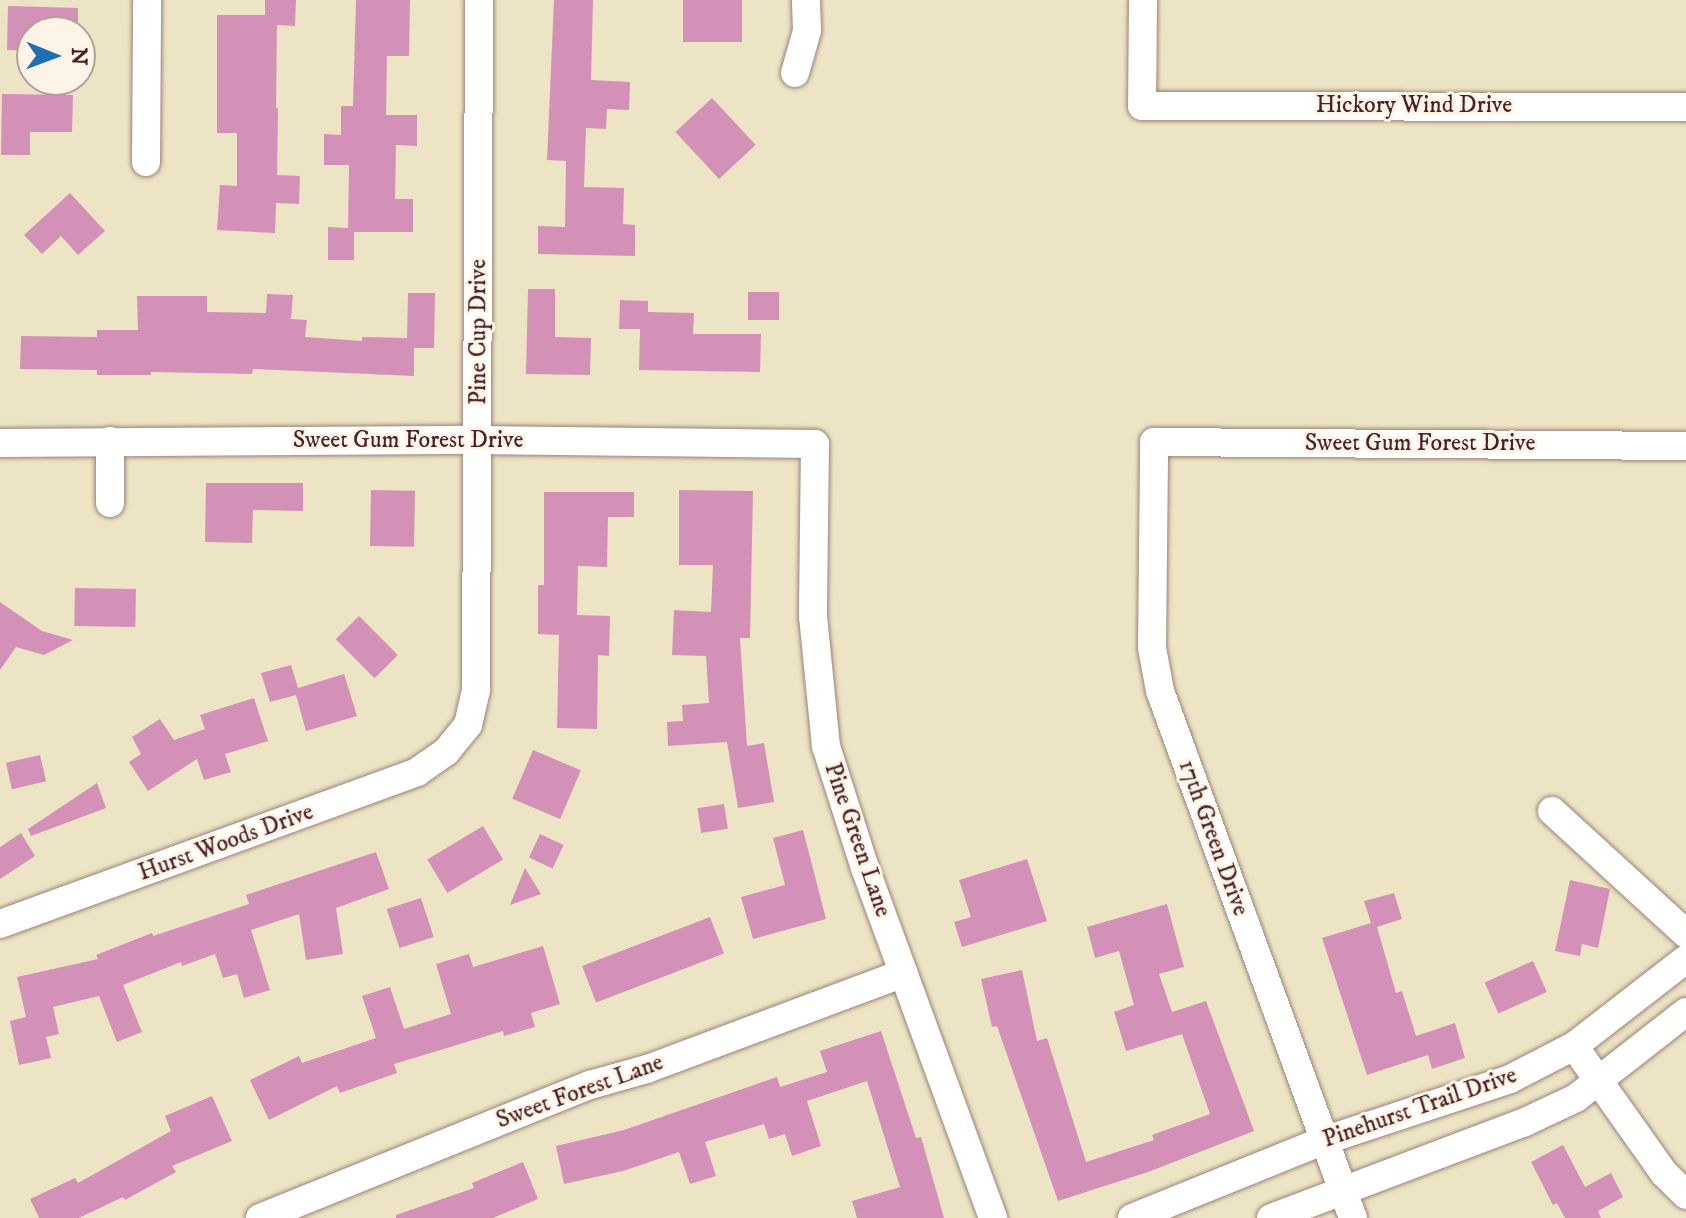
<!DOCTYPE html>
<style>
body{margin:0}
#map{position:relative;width:1686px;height:1218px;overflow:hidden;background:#ede4c5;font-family:"IM FELL DW Pica",serif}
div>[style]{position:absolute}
.building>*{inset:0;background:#d491b8;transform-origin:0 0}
.roads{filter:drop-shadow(0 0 2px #9c8278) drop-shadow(0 0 2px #9c8278)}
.minor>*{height:28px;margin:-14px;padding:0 14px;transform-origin:14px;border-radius:14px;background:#fff}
span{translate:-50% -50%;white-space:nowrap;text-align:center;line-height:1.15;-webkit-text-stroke:6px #fcf5e5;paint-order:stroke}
.street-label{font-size:24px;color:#4a1f2b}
.north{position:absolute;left:16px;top:16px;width:80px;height:80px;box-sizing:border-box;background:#fcf5e5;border:2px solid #b59f9b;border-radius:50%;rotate:91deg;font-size:22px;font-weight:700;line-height:32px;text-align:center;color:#4a1f2b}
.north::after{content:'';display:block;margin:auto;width:28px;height:36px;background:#1f6fb2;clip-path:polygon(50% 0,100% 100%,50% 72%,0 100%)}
</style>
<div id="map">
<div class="building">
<i style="clip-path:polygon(265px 0,296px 0,295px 26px,277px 25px,276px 108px,278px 108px,277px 175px,300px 176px,299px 204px,276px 203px,275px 233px,217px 230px,220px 185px,237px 186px,237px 133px,217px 133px,217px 15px,265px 15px)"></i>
<i style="clip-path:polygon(356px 0,410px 0,409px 56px,387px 56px,386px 115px,417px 115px,417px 146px,396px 145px,395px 199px,413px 199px,413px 232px,354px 232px,354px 260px,328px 260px,328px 227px,348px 228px,349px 165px,324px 165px,324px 134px,341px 135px,341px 106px,353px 106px)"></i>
<i style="clip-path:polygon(554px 0,593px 0,591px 80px,630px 82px,629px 110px,607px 109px,606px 129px,586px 128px,584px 187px,624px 188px,623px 224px,635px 225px,635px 256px,538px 254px,538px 226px,565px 227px,566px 161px,547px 160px)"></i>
<i style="left:683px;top:0;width:59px;height:42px"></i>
<i style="clip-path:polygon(8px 6px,78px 8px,78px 32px,32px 32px,32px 51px,7px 50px)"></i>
<i style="clip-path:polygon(2px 94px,73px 95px,72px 132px,30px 132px,30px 155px,1px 155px)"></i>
<i style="left:712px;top:98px;width:64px;height:50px;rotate:47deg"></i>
<i style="clip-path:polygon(70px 193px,105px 231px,78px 255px,61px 236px,42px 254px,24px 235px)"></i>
<i style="clip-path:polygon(528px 289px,555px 289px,555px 337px,591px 338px,590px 375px,526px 374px)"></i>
<i style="left:748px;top:292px;width:31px;height:28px"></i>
<i style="clip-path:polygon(408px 293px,435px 293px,434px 348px,414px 348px,414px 376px,253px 369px,252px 374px,151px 372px,151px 375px,97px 375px,97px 370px,20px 369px,21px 336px,97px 337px,97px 330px,138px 330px,137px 296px,207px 296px,207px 312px,266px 313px,267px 294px,293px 295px,291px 319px,307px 320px,305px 337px,362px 341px,362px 337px,407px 338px)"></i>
<i style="clip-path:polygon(620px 300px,648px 301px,648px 312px,694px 313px,693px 334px,761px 334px,760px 372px,639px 370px,640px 329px,619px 329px)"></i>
<i style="clip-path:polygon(206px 483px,303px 483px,303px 511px,253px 510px,252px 543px,205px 542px)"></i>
<i style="left:371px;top:490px;width:44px;height:56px;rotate:1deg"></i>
<i style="clip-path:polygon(679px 490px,753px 491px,750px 638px,740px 638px,747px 746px,764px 743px,774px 802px,738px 808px,727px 742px,668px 746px,667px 722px,683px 721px,682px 705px,709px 703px,706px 656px,672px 655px,674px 610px,711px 612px,713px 565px,679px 565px)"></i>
<i style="clip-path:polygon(544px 492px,634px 492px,634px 517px,608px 517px,607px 567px,578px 566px,577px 615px,610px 616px,609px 656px,598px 655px,597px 729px,557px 728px,559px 635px,538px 634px,538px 585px,544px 585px)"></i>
<i style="left:75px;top:588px;width:61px;height:38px;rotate:1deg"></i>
<i style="clip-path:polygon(0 602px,42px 631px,73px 640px,44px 655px,16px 647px,0 670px)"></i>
<i style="left:359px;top:616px;width:55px;height:33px;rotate:45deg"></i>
<i style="clip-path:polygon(291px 665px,298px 688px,344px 674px,357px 716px,306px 731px,296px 695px,270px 702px,261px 673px)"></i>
<i style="clip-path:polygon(254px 698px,268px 741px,225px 754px,231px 772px,204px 780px,197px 759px,148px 791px,129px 762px,141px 754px,132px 737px,160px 719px,174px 740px,205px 729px,200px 715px)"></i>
<i style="left:533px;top:750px;width:52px;height:53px;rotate:23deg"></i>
<i style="left:40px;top:755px;width:27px;height:35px;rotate:77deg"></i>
<i style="clip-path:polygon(97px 783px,106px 808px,31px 836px,28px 829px)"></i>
<i style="left:724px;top:804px;width:25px;height:27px;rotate:81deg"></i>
<i style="left:483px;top:826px;width:39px;height:65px;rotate:59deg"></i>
<i style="clip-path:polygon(803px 830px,826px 919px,753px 939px,741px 897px,785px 885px,773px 838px)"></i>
<i style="clip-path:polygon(21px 833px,35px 856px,0 879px,0 847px)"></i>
<i style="left:540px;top:834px;width:26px;height:26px;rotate:25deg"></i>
<i style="clip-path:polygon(376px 852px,389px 889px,336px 908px,343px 954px,306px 960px,299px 914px,251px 930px,270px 990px,244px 998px,237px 974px,223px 978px,215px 954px,182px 966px,181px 962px,123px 985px,142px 1032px,117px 1042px,99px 996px,53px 1007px,59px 1034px,46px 1037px,51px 1058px,19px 1065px,10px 1021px,26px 1017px,17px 977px,98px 959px,96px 955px,152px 933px,153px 936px,249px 904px,246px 895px)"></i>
<i style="clip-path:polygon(1027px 859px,1047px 921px,962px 947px,954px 922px,971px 917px,959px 880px)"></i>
<i style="clip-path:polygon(525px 868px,541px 894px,510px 905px)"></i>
<i style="clip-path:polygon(1570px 880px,1610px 889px,1598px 948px,1582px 944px,1580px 956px,1555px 951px)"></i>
<i style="clip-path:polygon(1394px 893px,1402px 919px,1377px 927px,1396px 993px,1402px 991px,1416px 1036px,1455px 1023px,1465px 1058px,1432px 1069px,1428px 1055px,1367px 1075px,1322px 938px,1371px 923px,1364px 901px)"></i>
<i style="left:421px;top:898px;width:41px;height:36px;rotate:72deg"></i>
<i style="clip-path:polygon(1167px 904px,1184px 967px,1159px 974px,1172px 1012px,1206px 1001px,1254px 1131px,1148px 1172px,1058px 1201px,997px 1026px,992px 1027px,981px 979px,1022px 970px,1037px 1041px,1047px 1038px,1086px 1162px,1154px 1140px,1152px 1135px,1210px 1114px,1182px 1034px,1126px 1051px,1114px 1012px,1134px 1005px,1119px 951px,1095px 958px,1087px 927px)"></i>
<i style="left:710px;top:917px;width:39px;height:137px;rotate:69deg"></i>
<i style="clip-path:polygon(543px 946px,560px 1004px,531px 1013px,535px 1027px,504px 1036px,503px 1031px,394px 1064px,397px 1073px,340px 1093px,337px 1086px,269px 1120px,250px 1080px,299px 1056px,302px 1063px,376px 1038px,362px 996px,390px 987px,404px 1029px,451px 1014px,436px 964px,469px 954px,473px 967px)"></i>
<i style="left:1533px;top:961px;width:34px;height:53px;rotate:66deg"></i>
<i style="clip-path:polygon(881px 1031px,916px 1138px,921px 1137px,944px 1218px,857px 1218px,852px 1201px,900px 1187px,867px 1081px,807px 1101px,821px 1146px,792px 1156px,785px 1134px,769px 1139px,764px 1124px,705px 1142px,716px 1176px,690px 1184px,679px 1152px,623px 1171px,564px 1184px,556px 1146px,624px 1130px,777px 1077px,780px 1087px,827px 1072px,820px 1051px)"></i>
<i style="clip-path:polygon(212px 1096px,232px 1141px,172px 1166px,176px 1172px,125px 1200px,123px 1197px,79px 1218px,39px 1218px,30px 1199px,75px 1178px,78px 1183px,171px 1131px,165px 1116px)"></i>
<i style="clip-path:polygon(1563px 1145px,1585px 1187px,1611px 1173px,1623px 1197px,1598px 1211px,1601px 1218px,1565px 1218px,1557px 1203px,1553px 1205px,1531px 1162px)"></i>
<i style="clip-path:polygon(523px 1162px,538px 1199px,493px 1218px,396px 1218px,396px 1215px,474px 1188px,472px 1183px)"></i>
</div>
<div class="roads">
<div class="minor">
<i style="left:1143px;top:0;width:106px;rotate:90.5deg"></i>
<i style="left:1142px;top:106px;width:544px;rotate:0.11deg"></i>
<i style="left:795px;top:73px;width:44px;rotate:-74.1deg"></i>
<i style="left:807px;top:31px;width:31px;rotate:-92deg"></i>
<i style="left:146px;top:162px;width:162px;rotate:-89.6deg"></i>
<i style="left:0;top:443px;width:480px;rotate:-0.4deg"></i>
<i style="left:480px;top:440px;width:335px;rotate:0.7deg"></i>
<i style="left:815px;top:444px;width:172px;rotate:90.7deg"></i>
<i style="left:813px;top:616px;width:131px;rotate:84.3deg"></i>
<i style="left:826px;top:746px;width:128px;rotate:72.3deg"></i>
<i style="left:865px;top:868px;width:373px;rotate:69.9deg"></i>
<i style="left:110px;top:503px;width:62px;rotate:-90deg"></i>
<i style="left:1552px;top:811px;width:182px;rotate:42.5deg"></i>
<i style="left:0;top:924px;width:444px;rotate:-20deg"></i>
<i style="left:417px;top:772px;width:35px;rotate:-35deg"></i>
<i style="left:446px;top:752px;width:35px;rotate:-51deg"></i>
<i style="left:468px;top:725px;width:36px;rotate:-77deg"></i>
<i style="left:476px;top:690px;width:690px;rotate:-89.75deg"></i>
<i style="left:1574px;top:1046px;width:156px;rotate:54.7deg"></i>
<i style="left:1664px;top:1173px;width:31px;rotate:45deg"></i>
<i style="left:260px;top:1218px;width:356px;rotate:-22deg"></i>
<i style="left:590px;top:1085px;width:59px;rotate:-15.7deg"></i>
<i style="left:647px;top:1069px;width:274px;rotate:-20.5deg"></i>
<i style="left:1132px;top:1218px;width:206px;rotate:-22deg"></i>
<i style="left:1323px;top:1141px;width:197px;rotate:-18.3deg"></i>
<i style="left:1510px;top:1079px;width:72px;rotate:-27.3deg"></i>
<i style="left:1574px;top:1046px;width:142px;rotate:-37.8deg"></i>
<i style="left:1271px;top:1218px;width:269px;rotate:-20.7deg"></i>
<i style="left:1523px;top:1123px;width:59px;rotate:-25.3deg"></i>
<i style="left:1576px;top:1098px;width:140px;rotate:-38deg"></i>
<i style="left:1353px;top:1218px;width:561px;rotate:-110.11deg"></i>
<i style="left:1160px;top:691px;width:44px;rotate:-100.5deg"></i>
<i style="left:1152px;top:648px;width:206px;rotate:-89.4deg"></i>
<i style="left:1154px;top:442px;width:532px;rotate:0.43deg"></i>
</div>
</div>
<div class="street-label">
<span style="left:1414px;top:106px">Hickory Wind Drive</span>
<span style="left:479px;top:332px;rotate:-90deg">Pine Cup Drive</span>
<span style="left:408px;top:441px">Sweet Gum Forest Drive</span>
<span style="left:1420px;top:444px">Sweet Gum Forest Drive</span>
<span style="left:1213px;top:838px;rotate:70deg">17th Green Drive</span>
<span style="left:857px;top:840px;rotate:71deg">Pine Green Lane</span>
<span style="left:226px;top:843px;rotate:-20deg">Hurst Woods Drive</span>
<span style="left:580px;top:1092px;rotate:-20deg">Sweet Forest Lane</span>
<span style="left:1420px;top:1108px;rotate:-19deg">Pinehurst Trail Drive</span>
</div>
<div class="north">N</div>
</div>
